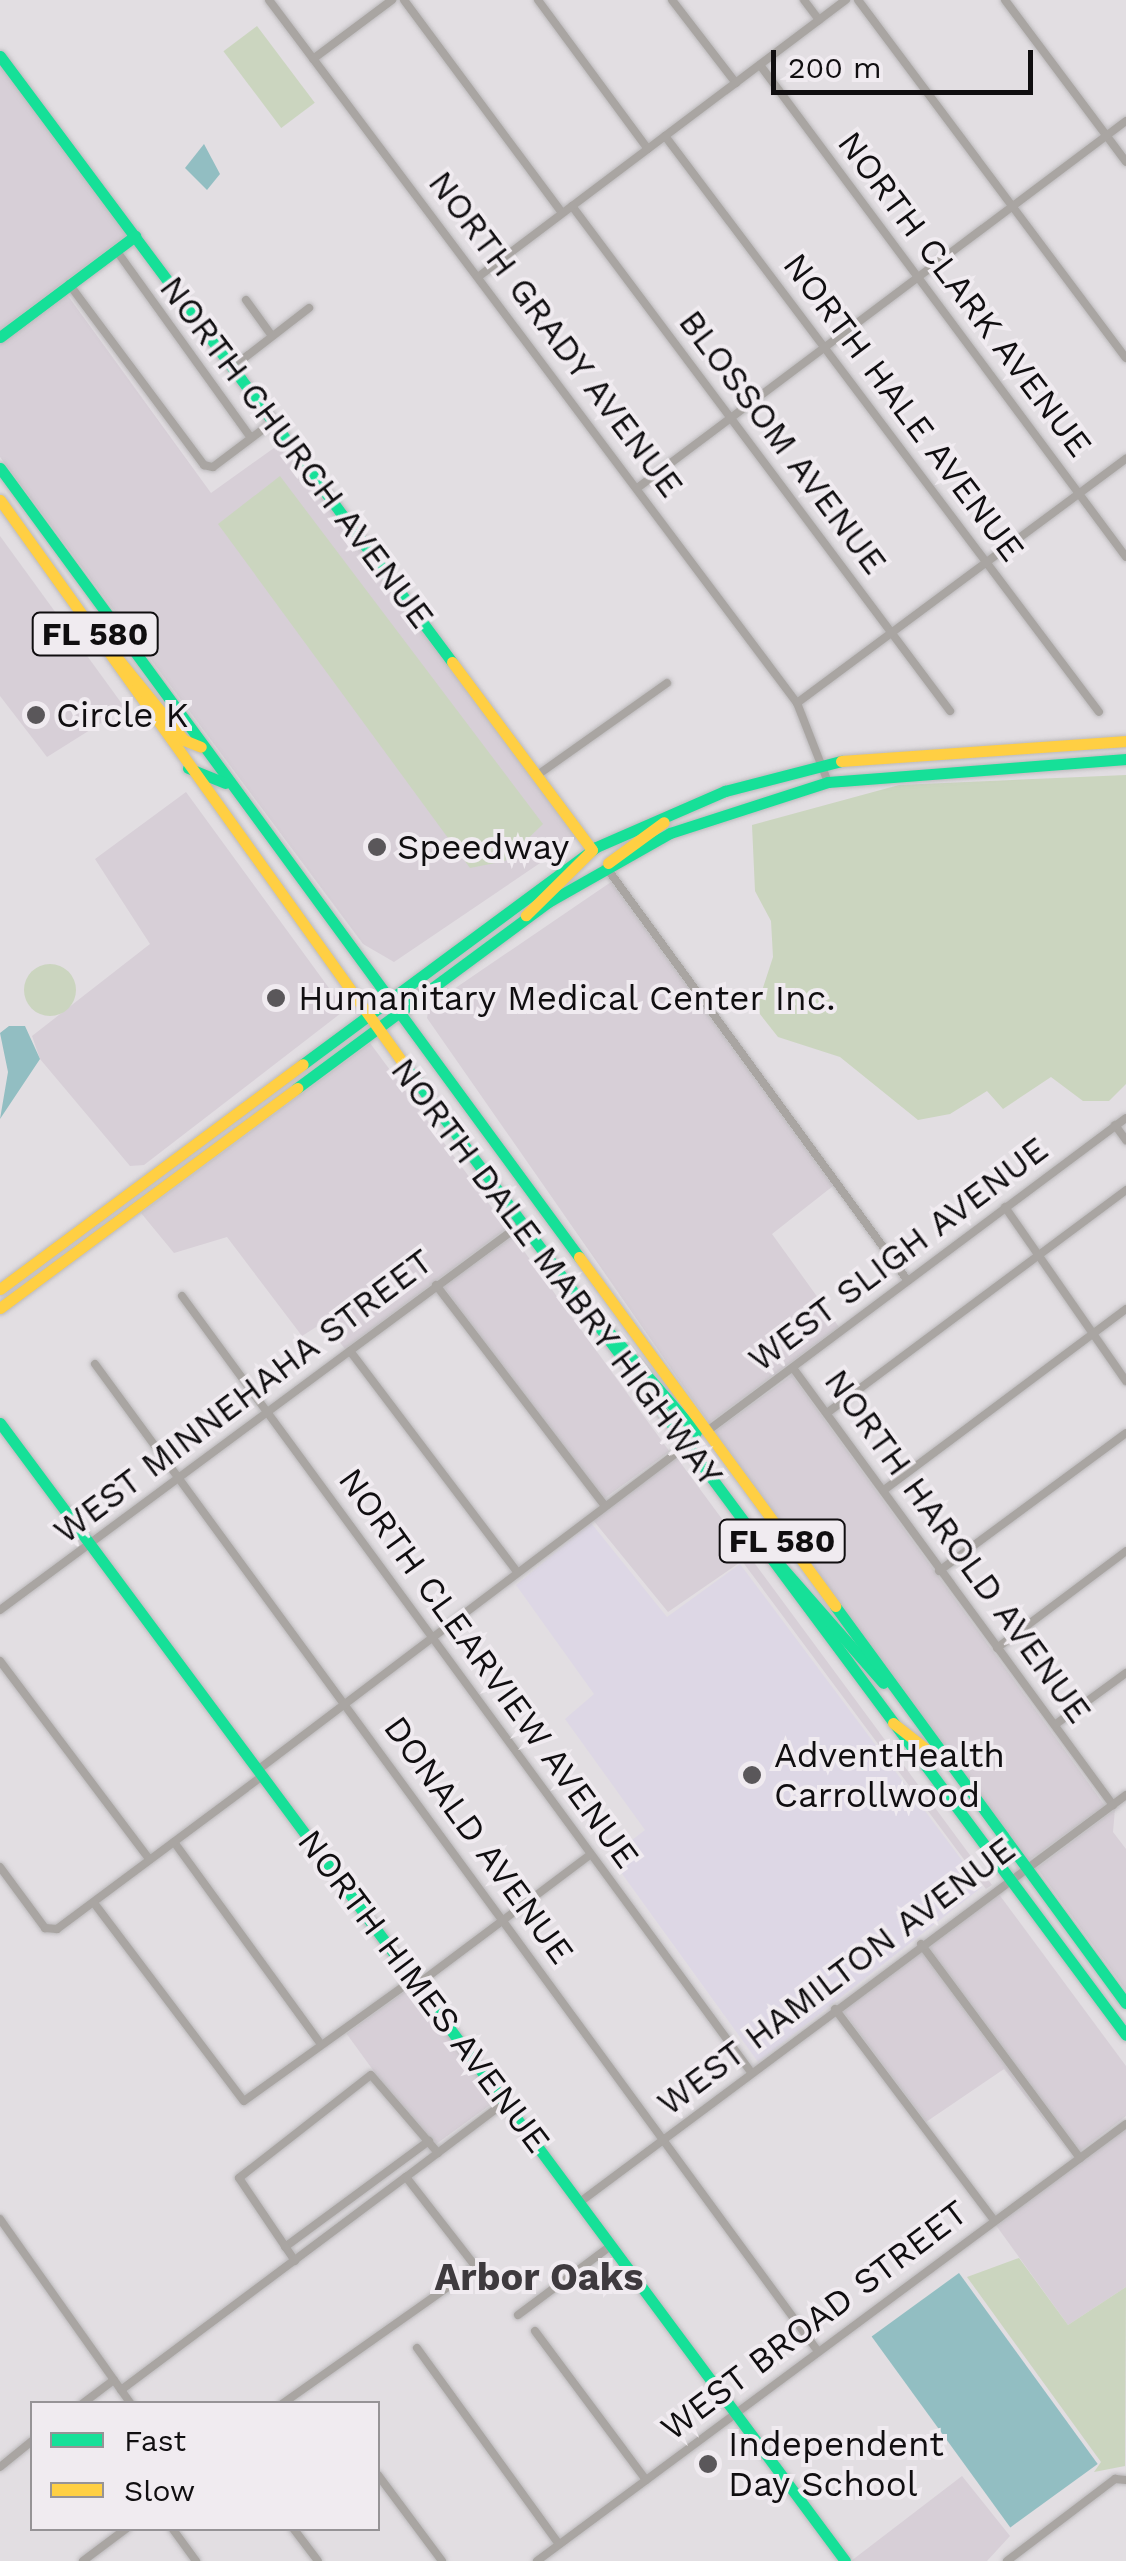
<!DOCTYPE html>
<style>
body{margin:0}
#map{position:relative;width:1126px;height:2561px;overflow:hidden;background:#e2dee2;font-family:"Work Sans",sans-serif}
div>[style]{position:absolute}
.built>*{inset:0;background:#d7cfd7;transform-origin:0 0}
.medical>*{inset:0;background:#ddd7e5}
.green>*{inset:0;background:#cbd5bf;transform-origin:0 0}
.round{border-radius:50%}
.water>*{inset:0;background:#92bec2;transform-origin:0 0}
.roads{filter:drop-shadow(0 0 2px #bbb9bb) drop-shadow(0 0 2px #bbb9bb)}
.street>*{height:8px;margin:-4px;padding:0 4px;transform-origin:4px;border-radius:4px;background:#a9a5a2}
.fast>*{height:11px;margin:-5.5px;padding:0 5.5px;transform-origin:5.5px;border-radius:5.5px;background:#16e098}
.slow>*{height:11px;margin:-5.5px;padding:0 5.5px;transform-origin:5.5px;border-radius:5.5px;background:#ffcf43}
.dots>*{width:28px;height:28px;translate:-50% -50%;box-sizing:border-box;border:5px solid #f0ebf0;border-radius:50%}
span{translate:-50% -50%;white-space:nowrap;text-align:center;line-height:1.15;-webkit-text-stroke:8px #f0ebf0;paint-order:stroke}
.shield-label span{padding:2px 8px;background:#f0ebf0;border:2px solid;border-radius:8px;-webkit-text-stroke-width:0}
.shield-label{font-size:32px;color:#100e10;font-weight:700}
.street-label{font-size:35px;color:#100e10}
.poi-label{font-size:35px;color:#100e10}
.left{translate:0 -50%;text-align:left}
.neighbourhood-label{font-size:38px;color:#3e3a3e;font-weight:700}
.legend{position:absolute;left:30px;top:2401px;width:350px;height:130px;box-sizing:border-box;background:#f0ebf0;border:2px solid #969396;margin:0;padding:12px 18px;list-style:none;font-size:30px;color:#100e10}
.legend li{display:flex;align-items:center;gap:20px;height:50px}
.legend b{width:50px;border:2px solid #969396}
.scale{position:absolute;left:771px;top:50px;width:262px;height:45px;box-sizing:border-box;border:5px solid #100e10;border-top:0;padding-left:12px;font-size:30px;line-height:35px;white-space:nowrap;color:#100e10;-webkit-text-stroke:8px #f0ebf0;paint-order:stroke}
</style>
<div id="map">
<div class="built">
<i style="clip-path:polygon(0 63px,128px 234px,0 330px)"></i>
<i style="clip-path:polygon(66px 293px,211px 493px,281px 443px,577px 838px,394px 962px,363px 944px,0 457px,0 343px)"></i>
<i style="clip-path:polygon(0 536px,125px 708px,47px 757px,0 696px)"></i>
<i style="clip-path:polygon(186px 792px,345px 1010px,144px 1165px,130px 1166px,40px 1059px,32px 1036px,150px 944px,95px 859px)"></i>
<i style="clip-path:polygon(611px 882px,833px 1186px,772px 1234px,839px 1327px,709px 1423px,427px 1018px,429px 1006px)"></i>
<i style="clip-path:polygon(370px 1043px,507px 1228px,345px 1349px,324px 1322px,302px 1336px,227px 1237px,174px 1253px,141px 1213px)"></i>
<i style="left:513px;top:1236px;width:266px;height:86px;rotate:54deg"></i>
<i style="left:792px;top:1375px;width:532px;height:96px;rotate:54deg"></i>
<i style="clip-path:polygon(677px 1458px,992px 1885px,986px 1889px,742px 1561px,668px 1612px,593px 1520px)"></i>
<i style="clip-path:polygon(1115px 1809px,1113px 1832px,1126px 1849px,1126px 1990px,1037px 1868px)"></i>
<i style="clip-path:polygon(998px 1893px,1126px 2066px,1126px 2116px,1080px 2151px,928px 1946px)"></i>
<i style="clip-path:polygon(921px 1951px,1073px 2157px,1004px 2069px,926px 2122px,842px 2010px)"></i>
<i style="left:412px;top:1986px;width:142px;height:81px;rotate:54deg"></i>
<i style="clip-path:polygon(1126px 2129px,1126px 2287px,1068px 2325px,995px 2224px)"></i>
<i style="clip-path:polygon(962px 2476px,1010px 2536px,987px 2561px,851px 2561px)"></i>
</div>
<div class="medical">
<i style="clip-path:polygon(591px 1523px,667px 1617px,740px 1564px,982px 1887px,758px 2062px,610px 1857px,645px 1830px,565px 1719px,594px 1694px,516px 1585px)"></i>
</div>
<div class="green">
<i style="left:257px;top:26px;width:96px;height:42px;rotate:53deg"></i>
<i style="clip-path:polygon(280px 476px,543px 824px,505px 861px,470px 868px,218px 524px)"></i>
<i style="clip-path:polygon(1126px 775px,1126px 1084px,1109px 1101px,1083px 1101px,1051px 1077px,1003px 1109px,987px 1091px,950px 1114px,918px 1120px,840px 1057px,778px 1037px,756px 1009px,773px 957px,771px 921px,755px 891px,752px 825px,899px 785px)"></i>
<i class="round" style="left:24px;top:964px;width:52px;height:52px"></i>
<i style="clip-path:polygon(1019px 2258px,1068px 2325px,1126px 2287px,1125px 2466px,1094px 2472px,1101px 2462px,967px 2277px)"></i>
</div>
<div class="water">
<i style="clip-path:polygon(204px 144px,220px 174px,207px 190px,185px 168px)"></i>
<i style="clip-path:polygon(9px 1026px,25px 1026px,40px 1059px,0 1119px,8px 1072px,0 1033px)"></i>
<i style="left:959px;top:2273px;width:236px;height:108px;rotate:54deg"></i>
</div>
<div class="roads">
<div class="street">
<i style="left:269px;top:0;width:879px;rotate:53.09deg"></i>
<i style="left:797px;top:703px;width:85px;rotate:68.6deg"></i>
<i style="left:404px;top:0;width:265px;rotate:53.4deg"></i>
<i style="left:538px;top:0;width:185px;rotate:53.6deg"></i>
<i style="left:672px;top:0;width:105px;rotate:52.4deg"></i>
<i style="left:804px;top:0;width:25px;rotate:53deg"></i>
<i style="left:858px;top:0;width:447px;rotate:53.2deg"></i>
<i style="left:1005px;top:0;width:202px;rotate:53.2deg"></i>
<i style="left:313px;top:59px;width:99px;rotate:-36.8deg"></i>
<i style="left:760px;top:65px;width:613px;rotate:53.35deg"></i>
<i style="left:665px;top:136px;width:721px;rotate:53deg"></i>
<i style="left:572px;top:206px;width:631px;rotate:53.18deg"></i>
<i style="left:116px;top:250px;width:231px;rotate:54.3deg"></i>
<i style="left:478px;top:277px;width:461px;rotate:-37deg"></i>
<i style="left:69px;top:284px;width:226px;rotate:53.3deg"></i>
<i style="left:204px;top:465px;width:9px;rotate:13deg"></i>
<i style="left:213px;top:467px;width:76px;rotate:-37deg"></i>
<i style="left:246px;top:300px;width:44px;rotate:54.2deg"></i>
<i style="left:234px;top:366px;width:95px;rotate:-37.7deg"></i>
<i style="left:640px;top:486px;width:608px;rotate:-36.91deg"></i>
<i style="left:797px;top:703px;width:410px;rotate:-36.6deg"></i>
<i style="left:539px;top:774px;width:157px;rotate:-35.4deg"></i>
<i style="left:606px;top:867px;width:512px;rotate:53.89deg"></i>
<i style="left:1115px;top:1125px;width:19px;rotate:54deg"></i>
<i style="left:1005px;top:1207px;width:212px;rotate:55.2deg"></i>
<i style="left:436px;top:1285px;width:277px;rotate:52.6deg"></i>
<i style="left:182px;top:1296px;width:962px;rotate:53.75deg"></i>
<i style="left:350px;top:1351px;width:277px;rotate:52.9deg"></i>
<i style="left:95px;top:1364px;width:1222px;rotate:53.79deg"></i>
<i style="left:793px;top:1368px;width:542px;rotate:53.79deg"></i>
<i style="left:827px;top:1413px;width:373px;rotate:-36.7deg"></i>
<i style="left:706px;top:1432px;width:524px;rotate:-36.78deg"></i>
<i style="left:884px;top:1490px;width:302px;rotate:-36.8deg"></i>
<i style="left:939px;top:1571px;width:232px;rotate:-36.4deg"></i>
<i style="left:0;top:1610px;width:647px;rotate:-36.52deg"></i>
<i style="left:997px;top:1648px;width:161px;rotate:-36.9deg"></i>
<i style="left:0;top:1661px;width:248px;rotate:53deg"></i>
<i style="left:1056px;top:1724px;width:87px;rotate:-36.1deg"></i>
<i style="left:259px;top:1769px;width:537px;rotate:-37.13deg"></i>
<i style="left:174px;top:1842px;width:250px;rotate:54deg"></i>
<i style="left:0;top:1867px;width:76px;rotate:53.6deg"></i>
<i style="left:45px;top:1928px;width:12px;rotate:5deg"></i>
<i style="left:57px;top:1929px;width:256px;rotate:-36.7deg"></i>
<i style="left:94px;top:1903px;width:248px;rotate:52.9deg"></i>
<i style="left:244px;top:2101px;width:209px;rotate:-35.7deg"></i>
<i style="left:921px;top:1944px;width:267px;rotate:53.4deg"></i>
<i style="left:418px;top:1984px;width:215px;rotate:-36.9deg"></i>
<i style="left:835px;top:2009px;width:263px;rotate:53deg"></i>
<i style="left:580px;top:2202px;width:681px;rotate:-36.7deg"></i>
<i style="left:0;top:2219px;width:227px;rotate:54.7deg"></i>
<i style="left:285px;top:2247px;width:179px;rotate:-36.4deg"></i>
<i style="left:295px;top:2261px;width:100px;rotate:-124deg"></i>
<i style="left:239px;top:2178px;width:167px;rotate:-38deg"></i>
<i style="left:371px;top:2075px;width:103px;rotate:49.3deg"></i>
<i style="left:518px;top:2315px;width:117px;rotate:-36.7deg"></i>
<i style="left:535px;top:2331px;width:186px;rotate:53.3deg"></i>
<i style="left:417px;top:2348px;width:242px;rotate:54.1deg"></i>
<i style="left:121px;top:2390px;width:356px;rotate:-36.8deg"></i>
<i style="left:82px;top:2404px;width:40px;rotate:-37deg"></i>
<i style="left:282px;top:2404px;width:237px;rotate:-35.2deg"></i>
<i style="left:476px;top:2267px;width:114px;rotate:-127.9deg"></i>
<i style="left:406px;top:2177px;width:124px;rotate:-37.1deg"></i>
<i style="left:0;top:2467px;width:41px;rotate:-39.1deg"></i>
<i style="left:378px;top:2475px;width:107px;rotate:53.3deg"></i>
<i style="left:172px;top:2528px;width:41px;rotate:54deg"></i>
<i style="left:293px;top:2528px;width:41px;rotate:52.9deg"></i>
<i style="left:83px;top:2561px;width:55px;rotate:-36.9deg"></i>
<i style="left:537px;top:2561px;width:733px;rotate:-36.57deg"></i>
<i style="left:1007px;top:2561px;width:136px;rotate:-37.2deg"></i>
<i style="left:1115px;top:2479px;width:11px;rotate:5deg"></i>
</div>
<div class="fast">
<i style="left:0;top:56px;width:756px;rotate:53.28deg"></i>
<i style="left:0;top:337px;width:169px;rotate:-36.8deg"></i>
<i style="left:0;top:468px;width:979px;rotate:53.73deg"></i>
<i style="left:188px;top:768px;width:40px;rotate:22deg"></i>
<i style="left:303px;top:1064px;width:365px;rotate:-36.5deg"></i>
<i style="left:596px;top:847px;width:141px;rotate:-23.5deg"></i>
<i style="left:725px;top:791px;width:120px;rotate:-14.5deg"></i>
<i style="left:406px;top:1067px;width:1206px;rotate:53.36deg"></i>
<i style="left:297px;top:1088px;width:315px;rotate:-36.5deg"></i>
<i style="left:550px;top:901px;width:138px;rotate:-29.5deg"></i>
<i style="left:670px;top:833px;width:166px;rotate:-17.9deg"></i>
<i style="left:828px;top:782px;width:299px;rotate:-4.4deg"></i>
<i style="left:589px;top:1309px;width:163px;rotate:49deg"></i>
<i style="left:0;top:1423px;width:1417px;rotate:53.4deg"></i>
<i style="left:779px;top:1564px;width:158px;rotate:48.8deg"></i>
<i style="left:835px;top:1606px;width:492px;rotate:53.8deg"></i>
</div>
<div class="slow">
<i style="left:0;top:500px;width:697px;rotate:54.4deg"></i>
<i style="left:114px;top:654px;width:111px;rotate:50.9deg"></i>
<i style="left:184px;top:740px;width:18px;rotate:22deg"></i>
<i style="left:452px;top:662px;width:234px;rotate:53.3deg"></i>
<i style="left:592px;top:850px;width:93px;rotate:135.4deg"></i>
<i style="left:841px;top:761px;width:286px;rotate:-4deg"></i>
<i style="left:608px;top:863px;width:69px;rotate:-36.2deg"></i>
<i style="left:579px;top:1257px;width:433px;rotate:53.7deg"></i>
<i style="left:0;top:1289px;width:377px;rotate:-36.6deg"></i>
<i style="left:0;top:1308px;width:370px;rotate:-36.5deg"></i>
<i style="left:893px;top:1723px;width:42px;rotate:38.2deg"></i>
</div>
</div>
<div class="dots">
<i style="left:36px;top:715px;background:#5a575a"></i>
<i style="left:377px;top:847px;background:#5a575a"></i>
<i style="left:276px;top:998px;background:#5a575a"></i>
<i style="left:752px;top:1775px;background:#5a575a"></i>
<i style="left:708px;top:2464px;background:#5a575a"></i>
</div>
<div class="shield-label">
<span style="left:95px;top:634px">FL 580</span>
<span style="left:782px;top:1541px">FL 580</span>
</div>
<div class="street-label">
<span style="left:965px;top:294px;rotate:53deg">NORTH CLARK AVENUE</span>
<span style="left:556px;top:334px;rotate:53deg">NORTH GRADY AVENUE</span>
<span style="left:904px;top:407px;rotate:53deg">NORTH HALE AVENUE</span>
<span style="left:783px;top:442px;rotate:53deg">BLOSSOM AVENUE</span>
<span style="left:297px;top:452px;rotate:53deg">NORTH CHURCH AVENUE</span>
<span style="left:898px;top:1254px;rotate:-37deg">WEST SLIGH AVENUE</span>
<span style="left:557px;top:1272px;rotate:53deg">NORTH DALE MABRY HIGHWAY</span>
<span style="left:243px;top:1396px;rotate:-37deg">WEST MINNEHAHA STREET</span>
<span style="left:958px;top:1546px;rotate:54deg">NORTH HAROLD AVENUE</span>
<span style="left:489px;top:1668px;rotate:54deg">NORTH CLEARVIEW AVENUE</span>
<span style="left:479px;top:1840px;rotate:54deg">DONALD AVENUE</span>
<span style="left:836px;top:1976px;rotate:-37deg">WEST HAMILTON AVENUE</span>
<span style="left:424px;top:1991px;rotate:53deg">NORTH HIMES AVENUE</span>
<span style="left:814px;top:2320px;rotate:-37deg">WEST BROAD STREET</span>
</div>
<div class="poi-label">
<span class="left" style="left:56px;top:715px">Circle K</span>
<span class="left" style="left:397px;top:847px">Speedway</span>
<span class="left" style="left:298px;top:998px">Humanitary Medical Center Inc.</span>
<span class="left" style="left:774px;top:1775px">AdventHealth<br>Carrollwood</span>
<span class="left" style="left:728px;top:2464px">Independent<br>Day School</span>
</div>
<div class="neighbourhood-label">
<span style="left:539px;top:2278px">Arbor Oaks</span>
</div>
<ul class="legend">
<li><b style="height:12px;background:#16e098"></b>Fast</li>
<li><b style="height:12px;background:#ffcf43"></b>Slow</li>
</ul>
<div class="scale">200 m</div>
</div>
